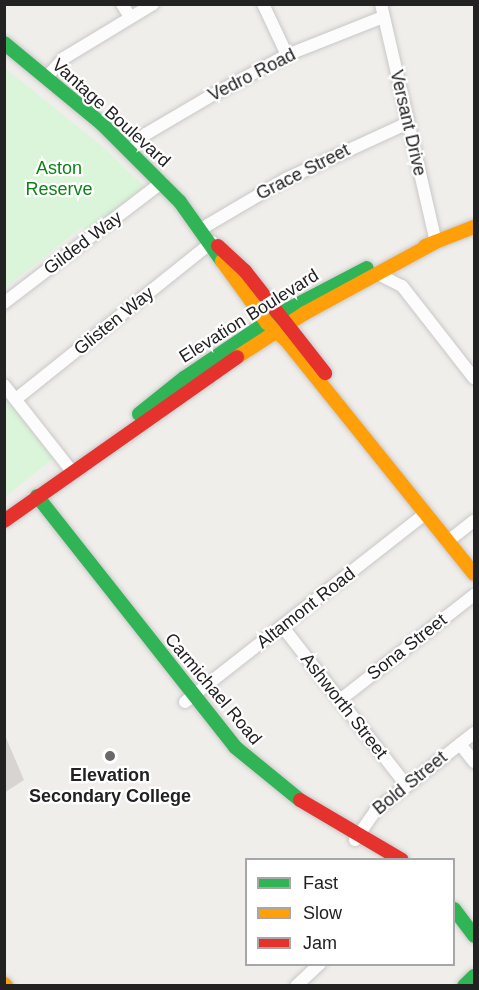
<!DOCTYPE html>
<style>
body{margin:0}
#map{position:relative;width:479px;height:990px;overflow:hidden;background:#f0eeeb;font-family:Arial,sans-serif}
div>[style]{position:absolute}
.park>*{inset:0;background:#daf5da}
.building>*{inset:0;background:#d7d4d2}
.roads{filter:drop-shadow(0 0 2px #c9c8c7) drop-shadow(0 0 2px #c9c8c7)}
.street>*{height:12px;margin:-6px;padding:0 6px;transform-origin:6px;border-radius:6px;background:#fdfcfc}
.fast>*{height:14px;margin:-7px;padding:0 7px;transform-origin:7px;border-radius:7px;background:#30b455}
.slow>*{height:14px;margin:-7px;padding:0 7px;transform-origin:7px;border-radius:7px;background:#ff9f0a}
.jam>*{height:14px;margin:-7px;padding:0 7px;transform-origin:7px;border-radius:7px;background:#e5322d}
.dots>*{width:16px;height:16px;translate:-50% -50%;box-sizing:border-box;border:3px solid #fff;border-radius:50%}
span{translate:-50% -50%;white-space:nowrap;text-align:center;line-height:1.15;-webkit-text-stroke:4.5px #fff;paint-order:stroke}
.street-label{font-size:18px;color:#222}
.park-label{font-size:18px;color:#0c8416}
.poi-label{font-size:18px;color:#222;font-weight:700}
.frame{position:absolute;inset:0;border:6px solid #222;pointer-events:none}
.legend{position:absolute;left:245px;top:858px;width:210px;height:108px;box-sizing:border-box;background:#fff;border:2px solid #a7a7a7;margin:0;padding:8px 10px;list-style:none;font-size:18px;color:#222}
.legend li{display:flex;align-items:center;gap:12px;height:30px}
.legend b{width:30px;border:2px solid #a7a7a7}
</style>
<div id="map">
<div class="park">
<i style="clip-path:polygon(5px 68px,103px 147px,145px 187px,87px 232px,82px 227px,5px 288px)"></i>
<i style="clip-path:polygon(5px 394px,54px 458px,5px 497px)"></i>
</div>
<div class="building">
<i style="clip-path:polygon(4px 733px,24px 780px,4px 793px)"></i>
</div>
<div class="roads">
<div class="street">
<i style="left:122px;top:4px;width:15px;rotate:58deg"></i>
<i style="left:263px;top:4px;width:56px;rotate:64.8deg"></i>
<i style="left:381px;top:4px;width:244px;rotate:77deg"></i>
<i style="left:46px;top:78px;width:27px;rotate:-48deg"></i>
<i style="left:64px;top:58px;width:104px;rotate:-31.2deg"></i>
<i style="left:131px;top:150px;width:22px;rotate:-47deg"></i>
<i style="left:146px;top:134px;width:71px;rotate:-30.5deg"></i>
<i style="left:207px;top:98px;width:91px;rotate:-28.3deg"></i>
<i style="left:287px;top:55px;width:103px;rotate:-21.6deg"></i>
<i style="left:201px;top:229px;width:99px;rotate:-30.5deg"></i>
<i style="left:286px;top:179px;width:134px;rotate:-24.7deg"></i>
<i style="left:378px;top:274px;width:27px;rotate:27deg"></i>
<i style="left:402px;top:286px;width:117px;rotate:52deg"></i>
<i style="left:4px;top:303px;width:199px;rotate:-37.4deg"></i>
<i style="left:4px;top:385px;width:108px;rotate:51.8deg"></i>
<i style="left:16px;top:399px;width:251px;rotate:-38.7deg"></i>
<i style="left:448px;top:541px;width:33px;rotate:-38deg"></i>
<i style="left:282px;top:626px;width:203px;rotate:52deg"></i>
<i style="left:340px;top:700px;width:170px;rotate:-38.1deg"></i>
<i style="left:185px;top:702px;width:306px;rotate:-38.1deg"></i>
<i style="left:460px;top:744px;width:23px;rotate:52deg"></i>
<i style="left:355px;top:840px;width:35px;rotate:-55deg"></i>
<i style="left:375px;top:811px;width:126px;rotate:-38.2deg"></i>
<i style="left:296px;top:986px;width:33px;rotate:-43deg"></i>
</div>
<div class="fast">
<i style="left:4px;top:43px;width:127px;rotate:39.6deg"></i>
<i style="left:102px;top:124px;width:110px;rotate:45deg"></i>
<i style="left:180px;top:202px;width:72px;rotate:54.6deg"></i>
<i style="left:139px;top:414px;width:58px;rotate:-38.7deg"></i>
<i style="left:184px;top:378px;width:115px;rotate:-34deg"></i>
<i style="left:279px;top:314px;width:99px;rotate:-27.6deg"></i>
<i style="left:37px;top:496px;width:320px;rotate:51.7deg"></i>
<i style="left:235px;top:747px;width:84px;rotate:39.2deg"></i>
<i style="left:454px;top:909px;width:34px;rotate:53deg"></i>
<i style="left:464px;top:986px;width:14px;rotate:-45deg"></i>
</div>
<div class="slow">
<i style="left:425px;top:246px;width:53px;rotate:-21.2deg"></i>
<i style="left:222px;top:261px;width:77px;rotate:54deg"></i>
<i style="left:267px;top:323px;width:25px;rotate:42deg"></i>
<i style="left:286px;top:340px;width:300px;rotate:51.2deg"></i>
<i style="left:237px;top:357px;width:81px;rotate:-32.9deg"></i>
<i style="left:305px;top:313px;width:149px;rotate:-28.5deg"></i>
<i style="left:4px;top:984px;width:3px;rotate:45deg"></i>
</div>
<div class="jam">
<i style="left:218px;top:246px;width:37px;rotate:43deg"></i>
<i style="left:245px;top:271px;width:130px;rotate:51.9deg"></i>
<i style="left:4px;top:521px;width:285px;rotate:-35.1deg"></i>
<i style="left:300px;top:800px;width:118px;rotate:30.5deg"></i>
</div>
</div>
<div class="dots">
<i style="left:110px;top:756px;background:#6a6968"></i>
</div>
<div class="street-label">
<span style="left:252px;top:75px;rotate:-27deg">Vedro Road</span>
<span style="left:111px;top:113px;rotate:42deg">Vantage Boulevard</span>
<span style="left:408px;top:123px;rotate:77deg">Versant Drive</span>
<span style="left:303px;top:172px;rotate:-27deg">Grace Street</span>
<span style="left:83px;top:243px;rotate:-37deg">Gilded Way</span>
<span style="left:249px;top:316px;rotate:-32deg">Elevation Boulevard</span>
<span style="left:114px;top:321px;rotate:-39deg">Glisten Way</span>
<span style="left:306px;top:608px;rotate:-38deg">Altamont Road</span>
<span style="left:407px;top:647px;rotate:-38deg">Sona Street</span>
<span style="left:213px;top:689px;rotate:50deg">Carmichael Road</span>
<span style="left:344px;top:706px;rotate:52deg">Ashworth Street</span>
<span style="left:410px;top:783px;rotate:-39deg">Bold Street</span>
</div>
<div class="park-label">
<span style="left:59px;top:179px">Aston<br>Reserve</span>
</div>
<div class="poi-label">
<span style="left:110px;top:786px">Elevation<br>Secondary College</span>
</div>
<div class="frame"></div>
<ul class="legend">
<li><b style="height:8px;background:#30b455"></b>Fast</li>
<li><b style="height:8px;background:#ff9f0a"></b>Slow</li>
<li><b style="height:8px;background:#e5322d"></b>Jam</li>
</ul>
</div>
